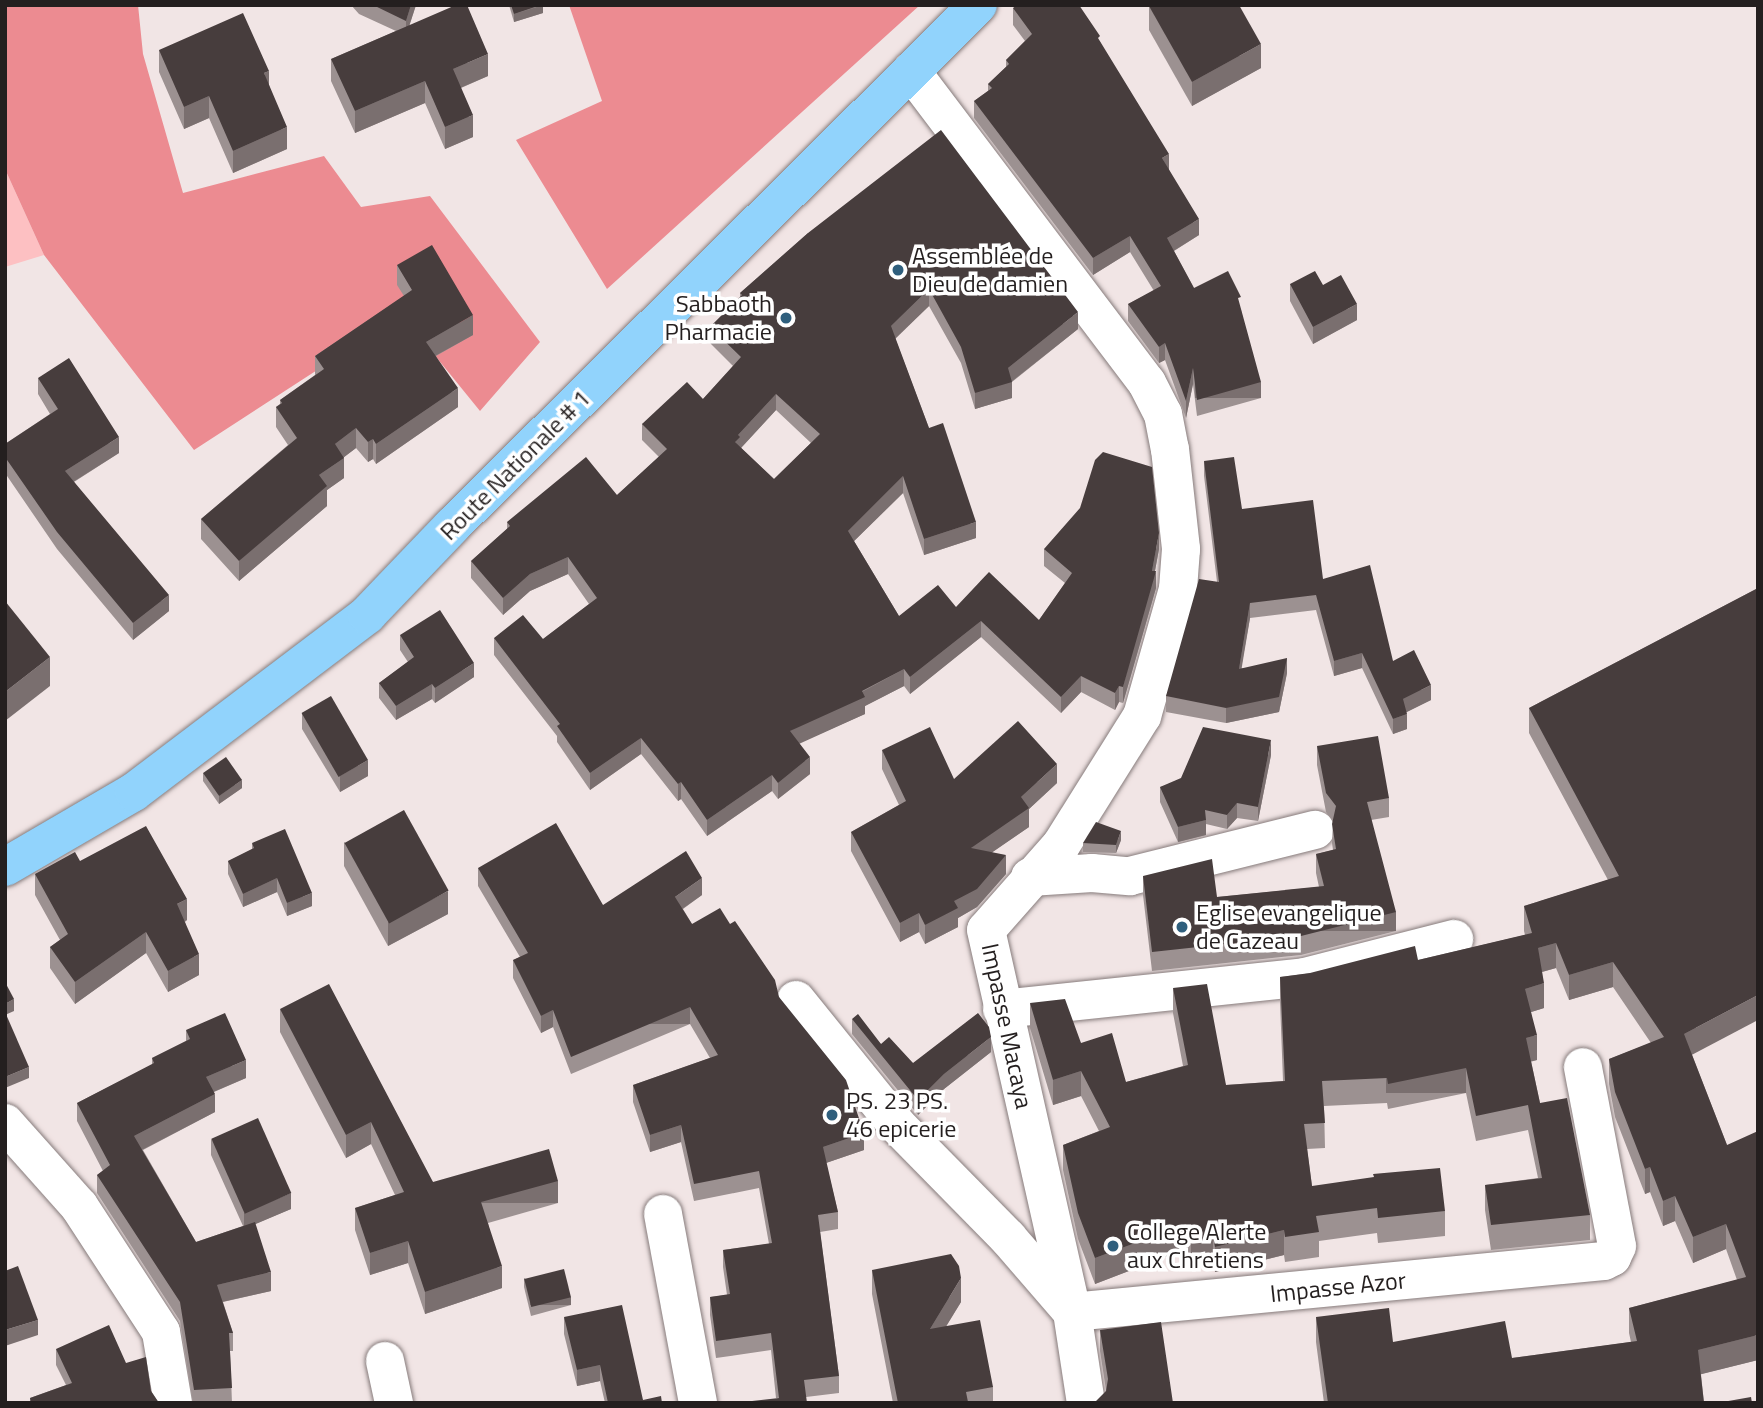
<!DOCTYPE html>
<meta charset="utf-8">
<style>
body{margin:0}
#map{position:relative;width:1763px;height:1408px;overflow:hidden;background:#f1e5e5;font-family:"Titillium Web",sans-serif}
div>[style]{position:absolute}
.green>*{inset:0;background:#fdc0c2}
.forest>*{inset:0;background:#ec8b91}
.roads{filter:drop-shadow(0 0 2px #867b7b) drop-shadow(0 0 2px #867b7b)}
.minor>*{height:38px;margin:-19px;padding:0 19px;transform-origin:19px;border-radius:19px;background:#fff}
.major>*{height:38px;margin:-19px;padding:0 19px;transform-origin:19px;border-radius:19px;background:#91d3fc}
.wall>*{inset:0;background:#9c9191}
.shaded-wall>*{inset:0;background:#7a6f6f;transform-origin:0 0}
.building>*{inset:0;background:#473d3d;transform-origin:0 0}
.dots>*{width:19px;height:19px;translate:-50% -50%;box-sizing:border-box;border:4px solid #fff;border-radius:50%}
span{translate:-50% -50%;white-space:nowrap;text-align:center;line-height:1.15;-webkit-text-stroke:7px #fff;paint-order:stroke}
.poi-label{font-size:24px;color:#241f1f}
.left{translate:0 -50%;text-align:left}
.right{translate:-100% -50%;text-align:right}
.street-label{font-size:24px;color:#241f1f}
.frame{position:absolute;inset:0;border:7px solid #241f1f;pointer-events:none}
</style>
<div id="map">
<div class="green">
<i style="clip-path:polygon(5px 169px,44px 255px,5px 267px)"></i>
</div>
<div class="forest">
<i style="clip-path:polygon(5px 5px,138px 5px,143px 54px,183px 193px,324px 156px,361px 207px,430px 196px,540px 342px,480px 411px,402px 315px,194px 450px,44px 255px,5px 169px)"></i>
<i style="clip-path:polygon(569px 5px,920px 5px,607px 289px,516px 140px,602px 101px)"></i>
</div>
<div class="roads">
<div class="minor">
<i style="left:911px;top:71px;width:391px;rotate:52.9deg"></i>
<i style="left:1147px;top:383px;width:35px;rotate:63deg"></i>
<i style="left:1163px;top:414px;width:36px;rotate:79deg"></i>
<i style="left:1170px;top:449px;width:101px;rotate:83.7deg"></i>
<i style="left:1181px;top:549px;width:40px;rotate:94.3deg"></i>
<i style="left:1178px;top:589px;width:132px;rotate:105.8deg"></i>
<i style="left:1142px;top:716px;width:152px;rotate:122.1deg"></i>
<i style="left:1061px;top:845px;width:113px;rotate:131.4deg"></i>
<i style="left:986px;top:930px;width:392px;rotate:77.3deg"></i>
<i style="left:1072px;top:1312px;width:92px;rotate:81.3deg"></i>
<i style="left:1030px;top:877px;width:62px;rotate:-3.7deg"></i>
<i style="left:1092px;top:873px;width:38px;rotate:5deg"></i>
<i style="left:1130px;top:876px;width:191px;rotate:-14deg"></i>
<i style="left:796px;top:1000px;width:159px;rotate:51.1deg"></i>
<i style="left:896px;top:1124px;width:160px;rotate:45.5deg"></i>
<i style="left:1008px;top:1238px;width:98px;rotate:49.1deg"></i>
<i style="left:1072px;top:1312px;width:534px;rotate:-5.48deg"></i>
<i style="left:1604px;top:1261px;width:9px;rotate:-27deg"></i>
<i style="left:1612px;top:1257px;width:12px;rotate:-66deg"></i>
<i style="left:1617px;top:1246px;width:182px;rotate:-100.8deg"></i>
<i style="left:1002px;top:1009px;width:305px;rotate:-6deg"></i>
<i style="left:1305px;top:977px;width:154px;rotate:-14.3deg"></i>
<i style="left:5px;top:1123px;width:111px;rotate:48.3deg"></i>
<i style="left:79px;top:1206px;width:150px;rotate:56.9deg"></i>
<i style="left:161px;top:1332px;width:72px;rotate:80.4deg"></i>
<i style="left:663px;top:1214px;width:192px;rotate:79.5deg"></i>
<i style="left:385px;top:1361px;width:43px;rotate:77.9deg"></i>
</div>
<div class="major">
<i style="left:5px;top:867px;width:149px;rotate:-30.2deg"></i>
<i style="left:134px;top:792px;width:293px;rotate:-37.2deg"></i>
<i style="left:367px;top:615px;width:123px;rotate:-46.3deg"></i>
<i style="left:452px;top:526px;width:740px;rotate:-44.73deg"></i>
</div>
</div>
<div class="wall">
<i style="clip-path:polygon(351px 5px,416px 5px,409px 26px,488px 76px,461px 88px,473px 137px,445px 149px,425px 103px,355px 133px,331px 81px,331px 59px,396px 31px,359px 14px)"></i>
<i style="clip-path:polygon(509px 5px,543px 5px,543px 13px,514px 22px)"></i>
<i style="clip-path:polygon(1149px 6px,1261px 68px,1192px 106px,1149px 30px)"></i>
<i style="clip-path:polygon(1013px 8px,1100px 42px,1169px 170px,1199px 235px,1174px 251px,1194px 288px,1241px 310px,1261px 398px,1197px 416px,1193px 384px,1186px 418px,1165px 360px,1159px 363px,1128px 321px,1128px 304px,1154px 291px,1130px 252px,1093px 275px,974px 118px,974px 101px,988px 91px,988px 84px,1006px 67px,1006px 60px,1025px 41px,1013px 25px)"></i>
<i style="clip-path:polygon(159px 50px,269px 85px,287px 149px,233px 173px,209px 118px,184px 129px,159px 72px)"></i>
<i style="clip-path:polygon(evenodd,808px 233px,1078px 329px,1012px 382px,1012px 398px,975px 409px,961px 363px,929px 306px,895px 338px,929px 428px,976px 538px,924px 555px,903px 493px,854px 541px,899px 616px,956px 607px,1039px 620px,1065px 583px,1044px 566px,1044px 549px,1159px 549px,1155px 571px,1156px 588px,1123px 703px,1119px 702px,1115px 710px,1081px 692px,1061px 713px,981px 637px,910px 694px,904px 686px,865px 706px,865px 714px,799px 743px,810px 774px,778px 799px,772px 791px,707px 836px,681px 799px,678px 801px,641px 754px,590px 790px,557px 742px,557px 736px,494px 655px,494px 638px,543px 639px,589px 604px,568px 574px,530px 591px,503px 615px,471px 578px,471px 561px,507px 529px,507px 522px,617px 495px,659px 457px,642px 440px,642px 424px,703px 399px,733px 366px,710px 343px,710px 327px,740px 297px,740px 293px,808px 233px,776px 410px,811px 443px,774px 479px,741px 448px,776px 410px)"></i>
<i style="clip-path:polygon(397px 265px,473px 335px,436px 356px,458px 407px,376px 464px,373px 459px,368px 462px,356px 448px,344px 457px,344px 478px,327px 490px,327px 506px,239px 581px,201px 539px,201px 519px,288px 445px,276px 427px,276px 407px,280px 404px,280px 400px,315px 375px,315px 356px,404px 296px,397px 285px)"></i>
<i style="clip-path:polygon(1290px 284px,1323px 285px,1357px 320px,1313px 344px,1290px 301px)"></i>
<i style="clip-path:polygon(38px 378px,119px 453px,74px 482px,169px 611px,133px 640px,57px 549px,5px 473px,5px 444px,50px 414px,38px 394px)"></i>
<i style="clip-path:polygon(1204px 461px,1242px 509px,1323px 579px,1393px 661px,1431px 700px,1406px 712px,1407px 729px,1393px 734px,1362px 668px,1334px 676px,1316px 610px,1250px 618px,1241px 668px,1287px 673px,1279px 712px,1226px 723px,1166px 712px,1166px 696px,1217px 582px,1204px 476px)"></i>
<i style="clip-path:polygon(1758px 588px,1692px 1055px,1727px 1145px,1758px 1360px,1701px 1374px,1704px 1403px,1324px 1403px,1316px 1342px,1316px 1317px,1393px 1342px,1512px 1358px,1631px 1342px,1629px 1333px,1629px 1308px,1737px 1280px,1726px 1249px,1693px 1263px,1675px 1221px,1663px 1226px,1650px 1192px,1645px 1194px,1615px 1117px,1609px 1084px,1609px 1059px,1651px 1043px,1613px 987px,1569px 1000px,1556px 968px,1542px 972px,1544px 1008px,1531px 1012px,1537px 1060px,1531px 1061px,1540px 1103px,1590px 1215px,1590px 1240px,1491px 1250px,1485px 1210px,1485px 1185px,1538px 1178px,1528px 1130px,1476px 1141px,1466px 1093px,1388px 1109px,1387px 1103px,1324px 1106px,1325px 1148px,1307px 1149px,1312px 1186px,1445px 1211px,1445px 1236px,1378px 1243px,1377px 1233px,1319px 1241px,1319px 1257px,1285px 1262px,1284px 1255px,1215px 1272px,1213px 1262px,1191px 1269px,1186px 1249px,1095px 1284px,1078px 1239px,1063px 1170px,1063px 1145px,1099px 1131px,1081px 1096px,1053px 1105px,1030px 1028px,1030px 1003px,1081px 1043px,1126px 1082px,1183px 1066px,1173px 1013px,1173px 988px,1226px 1085px,1283px 1081px,1280px 1002px,1280px 977px,1418px 960px,1525px 935px,1524px 931px,1524px 906px,1608px 880px,1529px 733px,1529px 708px)"></i>
<i style="clip-path:polygon(400px 635px,474px 677px,435px 703px,432px 699px,396px 720px,379px 698px,379px 683px,408px 662px,400px 650px)"></i>
<i style="clip-path:polygon(302px 713px,368px 776px,340px 792px,302px 729px)"></i>
<i style="clip-path:polygon(1317px 746px,1389px 798px,1389px 817px,1371px 820px,1396px 931px,1301px 955px,1152px 971px,1143px 895px,1143px 876px,1217px 897px,1319px 887px,1316px 873px,1316px 854px,1333px 850px,1332px 843px,1333px 821px,1326px 812px,1317px 765px)"></i>
<i style="clip-path:polygon(882px 750px,954px 779px,1057px 783px,1029px 809px,1029px 827px,992px 852px,1006px 874px,977px 907px,958px 918px,958px 927px,925px 944px,919px 932px,900px 942px,851px 851px,851px 832px,899px 805px,882px 769px)"></i>
<i style="clip-path:polygon(1271px 755px,1258px 821px,1237px 818px,1227px 829px,1206px 824px,1206px 835px,1178px 842px,1160px 802px,1160px 787px)"></i>
<i style="clip-path:polygon(203px 773px,242px 788px,219px 804px,203px 781px)"></i>
<i style="clip-path:polygon(1121px 840px,1116px 853px,1083px 852px,1083px 843px)"></i>
<i style="clip-path:polygon(344px 842px,448px 914px,388px 946px,344px 866px)"></i>
<i style="clip-path:polygon(252px 843px,312px 906px,287px 916px,277px 892px,243px 907px,228px 874px,228px 861px,252px 849px)"></i>
<i style="clip-path:polygon(80px 861px,187px 920px,185px 922px,199px 975px,168px 992px,146px 953px,75px 1004px,50px 968px,50px 947px,60px 940px,35px 895px,35px 874px)"></i>
<i style="clip-path:polygon(478px 868px,603px 905px,702px 895px,683px 909px,692px 924px,730px 924px,779px 997px,864px 1150px,826px 1163px,838px 1212px,838px 1229px,820px 1232px,839px 1376px,839px 1393px,806px 1397px,776px 1398px,771px 1350px,716px 1358px,710px 1315px,710px 1297px,727px 1295px,723px 1267px,723px 1250px,769px 1244px,759px 1188px,694px 1201px,681px 1142px,650px 1152px,633px 1102px,633px 1085px,710px 1058px,690px 1024px,571px 1074px,553px 1027px,541px 1033px,513px 978px,513px 960px,520px 957px,478px 886px)"></i>
<i style="clip-path:polygon(280px 1009px,433px 1182px,558px 1203px,488px 1223px,502px 1288px,425px 1314px,408px 1263px,370px 1275px,355px 1230px,355px 1208px,395px 1195px,371px 1144px,346px 1158px,280px 1032px)"></i>
<i style="clip-path:polygon(852px 1019px,881px 1044px,913px 1063px,991px 1052px,944px 1089px,918px 1115px,852px 1034px)"></i>
<i style="clip-path:polygon(186px 1030px,246px 1078px,214px 1092px,215px 1112px,143px 1150px,196px 1242px,243px 1226px,211px 1155px,211px 1139px,291px 1209px,255px 1224px,271px 1291px,223px 1302px,233px 1333px,233px 1351px,230px 1351px,232px 1403px,193px 1403px,180px 1321px,97px 1193px,97px 1175px,103px 1171px,77px 1121px,77px 1103px,152px 1065px,152px 1058px,186px 1041px)"></i>
<i style="clip-path:polygon(872px 1270px,961px 1302px,946px 1326px,993px 1387px,993px 1403px,893px 1403px,872px 1294px)"></i>
<i style="clip-path:polygon(524px 1278px,571px 1305px,531px 1316px,524px 1287px)"></i>
<i style="clip-path:polygon(564px 1317px,643px 1400px,662px 1403px,605px 1403px,600px 1381px,577px 1386px,564px 1334px)"></i>
<i style="clip-path:polygon(1100px 1330px,1173px 1403px,1106px 1390px,1100px 1351px)"></i>
<i style="clip-path:polygon(56px 1349px,126px 1363px,151px 1391px,159px 1403px,30px 1403px,30px 1398px,66px 1385px,56px 1365px)"></i>
</div>
<div class="shaded-wall">
<i style="clip-path:polygon(411px 5px,416px 5px,406px 36px,406px 21px)"></i>
<i style="clip-path:polygon(543px 5px,543px 13px,514px 22px,514px 14px)"></i>
<i style="clip-path:polygon(1261px 44px,1261px 68px,1192px 106px,1192px 82px)"></i>
<i style="clip-path:polygon(488px 54px,488px 76px,453px 91px,453px 69px)"></i>
<i style="clip-path:polygon(269px 71px,269px 93px,264px 73px)"></i>
<i style="clip-path:polygon(425px 81px,425px 103px,355px 133px,355px 111px)"></i>
<i style="clip-path:polygon(209px 96px,209px 118px,184px 129px,184px 107px)"></i>
<i style="clip-path:polygon(473px 115px,473px 137px,445px 149px,445px 127px)"></i>
<i style="clip-path:polygon(287px 127px,287px 149px,233px 173px,233px 151px)"></i>
<i style="clip-path:polygon(1169px 154px,1169px 171px,1162px 158px)"></i>
<i style="clip-path:polygon(1199px 219px,1199px 235px,1167px 255px,1167px 238px)"></i>
<i style="clip-path:polygon(1130px 236px,1130px 252px,1093px 275px,1093px 258px)"></i>
<i style="clip-path:polygon(929px 289px,929px 306px,891px 343px,891px 326px)"></i>
<i style="clip-path:polygon(1357px 304px,1357px 320px,1313px 344px,1313px 327px)"></i>
<i style="clip-path:polygon(1078px 312px,1078px 329px,1011px 382px,1012px 382px,1012px 398px,975px 409px,975px 393px,1008px 368px)"></i>
<i style="clip-path:polygon(473px 315px,473px 335px,426px 361px,426px 342px)"></i>
<i style="clip-path:polygon(1165px 343px,1165px 360px,1159px 363px,1159px 347px)"></i>
<i style="clip-path:polygon(1193px 368px,1193px 384px,1186px 418px,1186px 401px)"></i>
<i style="left:1261px;top:382px;width:16px;height:66px;rotate:90deg"></i>
<i style="clip-path:polygon(458px 388px,458px 407px,376px 464px,376px 444px)"></i>
<i style="clip-path:polygon(776px 394px,776px 410px,740px 449px,735px 442px,738px 435px)"></i>
<i style="clip-path:polygon(356px 428px,356px 448px,335px 464px,335px 444px)"></i>
<i style="clip-path:polygon(119px 437px,119px 453px,65px 487px,65px 471px)"></i>
<i style="clip-path:polygon(373px 439px,373px 459px,368px 462px,368px 442px)"></i>
<i style="clip-path:polygon(344px 458px,344px 478px,327px 490px,327px 506px,239px 581px,239px 561px,319px 475px)"></i>
<i style="clip-path:polygon(903px 476px,903px 493px,848px 547px,848px 531px)"></i>
<i style="clip-path:polygon(976px 522px,976px 538px,924px 555px,924px 539px)"></i>
<i style="clip-path:polygon(1159px 533px,1159px 549px,1154px 576px,1156px 571px,1156px 588px,1123px 703px,1123px 687px,1152px 571px)"></i>
<i style="clip-path:polygon(568px 557px,568px 574px,530px 591px,503px 615px,503px 598px,530px 574px)"></i>
<i style="clip-path:polygon(169px 595px,169px 611px,133px 640px,133px 623px)"></i>
<i style="clip-path:polygon(1250px 603px,1250px 618px,1239px 684px,1239px 669px)"></i>
<i style="clip-path:polygon(981px 621px,981px 637px,910px 694px,910px 677px)"></i>
<i style="clip-path:polygon(1362px 653px,1362px 668px,1334px 676px,1334px 661px)"></i>
<i style="clip-path:polygon(50px 657px,50px 686px,5px 721px,5px 692px)"></i>
<i style="clip-path:polygon(1287px 658px,1287px 673px,1279px 712px,1226px 723px,1226px 708px)"></i>
<i style="clip-path:polygon(474px 663px,474px 677px,435px 703px,435px 688px)"></i>
<i style="clip-path:polygon(904px 669px,904px 686px,865px 706px,865px 714px,790px 748px,790px 731px)"></i>
<i style="clip-path:polygon(1081px 676px,1081px 692px,1061px 713px,1061px 697px)"></i>
<i style="clip-path:polygon(432px 684px,432px 699px,396px 720px,396px 706px)"></i>
<i style="clip-path:polygon(1431px 685px,1431px 700px,1403px 714px,1403px 699px)"></i>
<i style="clip-path:polygon(1119px 686px,1119px 702px,1115px 710px,1115px 693px)"></i>
<i style="clip-path:polygon(1407px 714px,1407px 729px,1393px 734px,1393px 719px)"></i>
<i style="clip-path:polygon(641px 738px,641px 754px,590px 790px,590px 773px)"></i>
<i style="clip-path:polygon(1271px 740px,1271px 755px,1258px 821px,1258px 807px)"></i>
<i style="clip-path:polygon(810px 757px,810px 774px,778px 799px,778px 783px)"></i>
<i style="clip-path:polygon(368px 760px,368px 776px,340px 792px,340px 776px)"></i>
<i style="clip-path:polygon(1057px 764px,1057px 783px,1029px 809px,1029px 827px,971px 867px,971px 848px,1021px 797px)"></i>
<i style="clip-path:polygon(772px 775px,772px 791px,707px 836px,707px 820px)"></i>
<i style="clip-path:polygon(242px 780px,242px 788px,219px 804px,219px 796px)"></i>
<i style="clip-path:polygon(681px 782px,681px 799px,678px 801px,678px 784px)"></i>
<i style="clip-path:polygon(1237px 803px,1237px 818px,1227px 829px,1227px 815px)"></i>
<i style="clip-path:polygon(1206px 820px,1206px 835px,1178px 842px,1178px 827px)"></i>
<i style="clip-path:polygon(1121px 831px,1121px 840px,1116px 853px,1116px 845px)"></i>
<i style="clip-path:polygon(1006px 855px,1006px 874px,977px 907px,958px 918px,958px 927px,925px 944px,925px 925px)"></i>
<i style="clip-path:polygon(277px 878px,277px 892px,243px 907px,243px 894px)"></i>
<i style="clip-path:polygon(702px 878px,702px 895px,675px 914px,675px 897px)"></i>
<i style="clip-path:polygon(448px 891px,448px 914px,388px 946px,388px 922px)"></i>
<i style="clip-path:polygon(312px 893px,312px 906px,287px 916px,287px 903px)"></i>
<i style="clip-path:polygon(187px 899px,187px 920px,177px 925px,177px 904px)"></i>
<i style="left:1396px;top:912px;width:19px;height:98px;rotate:90deg"></i>
<i style="clip-path:polygon(919px 913px,919px 932px,900px 942px,900px 923px)"></i>
<i style="clip-path:polygon(146px 932px,146px 953px,75px 1004px,75px 982px)"></i>
<i style="clip-path:polygon(1556px 943px,1556px 968px,1538px 973px,1538px 948px)"></i>
<i style="clip-path:polygon(199px 954px,199px 975px,168px 992px,168px 971px)"></i>
<i style="clip-path:polygon(1613px 962px,1613px 987px,1569px 1000px,1569px 975px)"></i>
<i style="clip-path:polygon(1544px 983px,1544px 1008px,1525px 1014px,1525px 989px)"></i>
<i style="clip-path:polygon(1758px 995px,1758px 1020px,1684px 1059px,1684px 1034px)"></i>
<i style="clip-path:polygon(14px 999px,14px 1011px,5px 1015px,5px 1004px)"></i>
<i style="left:690px;top:1007px;width:17px;height:129px;rotate:90deg"></i>
<i style="clip-path:polygon(553px 1010px,553px 1027px,541px 1033px,541px 1016px)"></i>
<i style="clip-path:polygon(1537px 1035px,1537px 1060px,1526px 1063px,1526px 1038px)"></i>
<i style="clip-path:polygon(991px 1037px,991px 1052px,944px 1089px,918px 1115px,918px 1100px,944px 1074px)"></i>
<i style="clip-path:polygon(246px 1060px,246px 1078px,206px 1095px,206px 1077px)"></i>
<i style="clip-path:polygon(29px 1067px,29px 1078px,5px 1088px,5px 1077px)"></i>
<i style="left:1466px;top:1068px;width:25px;height:80px;rotate:90deg"></i>
<i style="clip-path:polygon(1081px 1071px,1081px 1096px,1053px 1105px,1053px 1080px)"></i>
<i style="clip-path:polygon(215px 1094px,215px 1112px,134px 1154px,134px 1136px)"></i>
<i style="clip-path:polygon(371px 1122px,371px 1144px,346px 1158px,346px 1135px)"></i>
<i style="clip-path:polygon(681px 1125px,681px 1142px,650px 1152px,650px 1135px)"></i>
<i style="clip-path:polygon(864px 1133px,864px 1150px,823px 1164px,823px 1147px)"></i>
<i style="clip-path:polygon(1650px 1167px,1650px 1192px,1645px 1194px,1645px 1169px)"></i>
<i style="left:558px;top:1181px;width:22px;height:80px;rotate:90deg"></i>
<i style="clip-path:polygon(291px 1193px,291px 1209px,244px 1229px,244px 1213px)"></i>
<i style="clip-path:polygon(1675px 1196px,1675px 1221px,1663px 1226px,1663px 1201px)"></i>
<i style="clip-path:polygon(1186px 1224px,1186px 1249px,1095px 1284px,1095px 1258px)"></i>
<i style="clip-path:polygon(1726px 1224px,1726px 1249px,1693px 1263px,1693px 1237px)"></i>
<i style="clip-path:polygon(1284px 1230px,1284px 1255px,1215px 1272px,1215px 1247px)"></i>
<i style="clip-path:polygon(1213px 1237px,1213px 1262px,1191px 1269px,1191px 1243px)"></i>
<i style="clip-path:polygon(408px 1241px,408px 1263px,370px 1275px,370px 1253px)"></i>
<i style="clip-path:polygon(502px 1266px,502px 1288px,425px 1314px,425px 1292px)"></i>
<i style="clip-path:polygon(271px 1272px,271px 1291px,217px 1303px,217px 1285px)"></i>
<i style="clip-path:polygon(961px 1278px,961px 1302px,930px 1353px,930px 1329px)"></i>
<i style="left:571px;top:1297px;width:8px;height:41px;rotate:90deg"></i>
<i style="clip-path:polygon(38px 1320px,38px 1335px,5px 1346px,5px 1330px)"></i>
<i style="clip-path:polygon(1758px 1335px,1758px 1360px,1698px 1375px,1698px 1350px)"></i>
<i style="clip-path:polygon(600px 1365px,600px 1381px,577px 1386px,577px 1370px)"></i>
</div>
<div class="building">
<i style="clip-path:polygon(373px 5px,411px 5px,406px 21px)"></i>
<i style="clip-path:polygon(456px 5px,467px 5px,488px 54px,453px 69px,473px 115px,445px 127px,425px 81px,355px 111px,331px 59px)"></i>
<i style="clip-path:polygon(511px 5px,541px 5px,514px 14px)"></i>
<i style="clip-path:polygon(1017px 5px,1079px 5px,1100px 36px,1098px 38px,1169px 154px,1162px 158px,1199px 219px,1167px 238px,1194px 288px,1228px 271px,1241px 297px,1238px 298px,1261px 382px,1197px 400px,1193px 368px,1186px 401px,1165px 343px,1159px 347px,1128px 304px,1161px 286px,1130px 236px,1093px 258px,974px 101px,992px 88px,988px 84px,1009px 64px,1006px 60px,1032px 34px,1013px 8px)"></i>
<i style="clip-path:polygon(1150px 5px,1239px 5px,1261px 44px,1192px 82px,1149px 6px)"></i>
<i style="clip-path:polygon(243px 13px,269px 71px,264px 73px,287px 127px,233px 151px,209px 96px,184px 107px,159px 50px)"></i>
<i style="clip-path:polygon(evenodd,941px 130px,1078px 312px,1008px 368px,1012px 382px,975px 393px,961px 347px,929px 289px,891px 326px,929px 428px,943px 423px,976px 522px,924px 539px,903px 476px,848px 531px,899px 616px,938px 585px,956px 607px,989px 572px,1039px 620px,1072px 573px,1044px 549px,1080px 508px,1095px 460px,1103px 452px,1152px 467px,1159px 533px,1152px 571px,1156px 571px,1123px 687px,1119px 686px,1115px 693px,1081px 676px,1061px 697px,981px 621px,910px 677px,904px 669px,862px 691px,865px 697px,790px 731px,810px 757px,778px 783px,772px 775px,707px 820px,681px 782px,678px 784px,641px 738px,590px 773px,557px 726px,560px 724px,494px 638px,523px 615px,543px 639px,597px 598px,568px 557px,530px 574px,503px 598px,471px 561px,510px 526px,507px 522px,586px 457px,617px 495px,667px 449px,642px 424px,687px 382px,703px 399px,741px 357px,710px 327px,742px 295px,740px 293px,808px 233px,941px 130px,776px 394px,820px 434px,774px 479px,735px 442px,740px 437px,738px 435px,776px 394px)"></i>
<i style="clip-path:polygon(432px 245px,473px 315px,426px 342px,458px 388px,376px 444px,373px 439px,368px 442px,356px 428px,335px 444px,344px 458px,319px 475px,327px 486px,239px 561px,201px 519px,297px 438px,276px 407px,282px 403px,280px 400px,324px 369px,315px 356px,412px 290px,397px 265px)"></i>
<i style="clip-path:polygon(1315px 271px,1323px 285px,1341px 275px,1357px 304px,1313px 327px,1290px 284px)"></i>
<i style="clip-path:polygon(69px 358px,119px 437px,65px 471px,169px 595px,133px 623px,57px 532px,5px 457px,5px 444px,58px 409px,38px 378px)"></i>
<i style="clip-path:polygon(1234px 457px,1242px 509px,1313px 500px,1323px 579px,1370px 565px,1393px 661px,1414px 650px,1431px 685px,1403px 699px,1407px 714px,1393px 719px,1362px 653px,1334px 661px,1316px 595px,1250px 603px,1239px 669px,1287px 658px,1279px 697px,1226px 708px,1166px 696px,1199px 579px,1219px 582px,1204px 461px)"></i>
<i style="clip-path:polygon(1758px 588px,1758px 995px,1684px 1034px,1727px 1145px,1758px 1131px,1758px 1335px,1698px 1350px,1704px 1403px,1328px 1403px,1316px 1317px,1389px 1308px,1393px 1342px,1505px 1321px,1512px 1358px,1637px 1341px,1629px 1308px,1746px 1277px,1726px 1224px,1693px 1237px,1675px 1196px,1663px 1201px,1650px 1167px,1645px 1169px,1615px 1092px,1609px 1059px,1664px 1037px,1613px 962px,1569px 975px,1556px 943px,1538px 948px,1544px 983px,1525px 989px,1537px 1035px,1526px 1038px,1540px 1103px,1567px 1098px,1590px 1215px,1491px 1225px,1485px 1185px,1542px 1178px,1528px 1105px,1476px 1116px,1466px 1068px,1388px 1084px,1387px 1078px,1322px 1081px,1325px 1123px,1304px 1124px,1312px 1186px,1374px 1177px,1373px 1174px,1440px 1168px,1445px 1211px,1378px 1218px,1377px 1208px,1316px 1216px,1319px 1232px,1285px 1237px,1284px 1230px,1215px 1247px,1213px 1237px,1191px 1243px,1186px 1224px,1095px 1258px,1078px 1213px,1063px 1145px,1110px 1127px,1081px 1071px,1053px 1080px,1030px 1003px,1065px 999px,1081px 1043px,1112px 1033px,1126px 1082px,1188px 1065px,1173px 988px,1207px 984px,1226px 1085px,1285px 1081px,1280px 977px,1310px 973px,1415px 946px,1418px 960px,1532px 933px,1524px 906px,1619px 876px,1529px 708px)"></i>
<i style="clip-path:polygon(5px 601px,50px 657px,5px 692px)"></i>
<i style="clip-path:polygon(440px 610px,474px 663px,435px 688px,432px 684px,396px 706px,379px 683px,414px 657px,400px 635px)"></i>
<i style="left:331px;top:696px;width:74px;height:34px;rotate:60deg"></i>
<i style="clip-path:polygon(1018px 721px,1057px 764px,1021px 797px,1029px 808px,971px 848px,1006px 855px,977px 889px,954px 901px,958px 908px,925px 925px,919px 913px,900px 923px,851px 832px,906px 801px,882px 750px,930px 727px,954px 779px)"></i>
<i style="clip-path:polygon(1203px 727px,1271px 740px,1258px 807px,1237px 803px,1227px 815px,1205px 810px,1206px 820px,1178px 827px,1160px 787px,1181px 778px)"></i>
<i style="clip-path:polygon(1378px 736px,1389px 798px,1367px 802px,1396px 912px,1301px 936px,1152px 952px,1143px 876px,1212px 859px,1217px 897px,1324px 886px,1316px 854px,1336px 849px,1332px 824px,1336px 806px,1326px 793px,1317px 746px)"></i>
<i style="left:226px;top:757px;width:28px;height:28px;rotate:55deg"></i>
<i style="left:404px;top:810px;width:92px;height:68px;rotate:61deg"></i>
<i style="clip-path:polygon(1096px 822px,1121px 831px,1116px 845px,1083px 843px)"></i>
<i style="clip-path:polygon(556px 823px,603px 905px,686px 851px,702px 878px,675px 897px,692px 924px,720px 908px,730px 924px,735px 921px,775px 980px,779px 997px,846px 1080px,864px 1133px,823px 1147px,838px 1212px,818px 1215px,839px 1376px,804px 1380px,807px 1403px,734px 1403px,779px 1398px,771px 1333px,716px 1341px,710px 1297px,730px 1294px,723px 1250px,772px 1243px,759px 1171px,694px 1184px,681px 1125px,650px 1135px,633px 1085px,718px 1055px,690px 1007px,571px 1057px,553px 1010px,541px 1016px,513px 960px,528px 953px,478px 868px)"></i>
<i style="clip-path:polygon(146px 826px,187px 899px,177px 904px,199px 954px,168px 971px,146px 932px,75px 982px,50px 947px,68px 934px,35px 874px,75px 852px,80px 861px)"></i>
<i style="clip-path:polygon(285px 829px,312px 893px,287px 903px,277px 878px,243px 894px,228px 861px,254px 848px,252px 843px)"></i>
<i style="clip-path:polygon(5px 982px,14px 999px,5px 1004px)"></i>
<i style="clip-path:polygon(329px 984px,433px 1182px,549px 1149px,558px 1181px,481px 1202px,502px 1266px,425px 1292px,408px 1241px,370px 1253px,355px 1208px,404px 1192px,371px 1122px,346px 1135px,280px 1009px)"></i>
<i style="clip-path:polygon(5px 1012px,29px 1067px,5px 1077px)"></i>
<i style="clip-path:polygon(225px 1013px,246px 1060px,206px 1077px,215px 1094px,134px 1136px,196px 1242px,255px 1222px,271px 1272px,217px 1285px,233px 1333px,229px 1333px,232px 1388px,194px 1390px,180px 1302px,97px 1175px,110px 1165px,77px 1103px,154px 1063px,152px 1058px,190px 1039px,186px 1030px)"></i>
<i style="clip-path:polygon(978px 1013px,989px 1027px,991px 1037px,944px 1074px,918px 1100px,852px 1019px,858px 1014px,881px 1044px,889px 1037px,913px 1063px)"></i>
<i style="left:258px;top:1118px;width:82px;height:51px;rotate:66deg"></i>
<i style="clip-path:polygon(951px 1254px,959px 1266px,961px 1278px,930px 1329px,980px 1320px,993px 1387px,966px 1392px,968px 1402px,964px 1403px,898px 1403px,872px 1270px)"></i>
<i style="clip-path:polygon(18px 1266px,38px 1320px,5px 1330px,5px 1271px)"></i>
<i style="left:564px;top:1269px;width:29px;height:41px;rotate:76deg"></i>
<i style="clip-path:polygon(622px 1305px,643px 1400px,661px 1396px,662px 1403px,608px 1403px,600px 1365px,577px 1370px,564px 1317px)"></i>
<i style="clip-path:polygon(1161px 1322px,1173px 1403px,1097px 1403px,1096px 1401px,1106px 1391px,1108px 1379px,1100px 1330px)"></i>
<i style="clip-path:polygon(109px 1325px,126px 1363px,146px 1357px,151px 1391px,159px 1403px,31px 1403px,30px 1398px,72px 1383px,56px 1349px)"></i>
<i style="clip-path:polygon(1751px 1397px,1752px 1403px,1717px 1403px)"></i>
<i style="clip-path:polygon(308px 1401px,308px 1403px,262px 1403px,262px 1402px)"></i>
</div>
<div class="dots">
<i style="left:898px;top:270px;background:#2f5f7d"></i>
<i style="left:786px;top:318px;background:#2f5f7d"></i>
<i style="left:1182px;top:927px;background:#2f5f7d"></i>
<i style="left:832px;top:1115px;background:#2f5f7d"></i>
<i style="left:1113px;top:1246px;background:#2f5f7d"></i>
</div>
<div class="poi-label">
<span class="left" style="left:912px;top:270px">Assemblée de<br>Dieu de damien</span>
<span class="right" style="left:772px;top:318px">Sabbaoth<br>Pharmacie</span>
<span class="left" style="left:1196px;top:927px">Eglise evangelique<br>de Cazeau</span>
<span class="left" style="left:846px;top:1115px">PS. 23 PS.<br>46 epicerie</span>
<span class="left" style="left:1127px;top:1246px">College Alerte<br>aux Chretiens</span>
</div>
<div class="street-label">
<span style="left:515px;top:465px;rotate:-45deg">Route Nationale # 1</span>
<span style="left:1007px;top:1026px;rotate:78deg">Impasse Macaya</span>
<span style="left:1338px;top:1287px;rotate:-6deg">Impasse Azor</span>
</div>
<div class="frame"></div>
</div>
